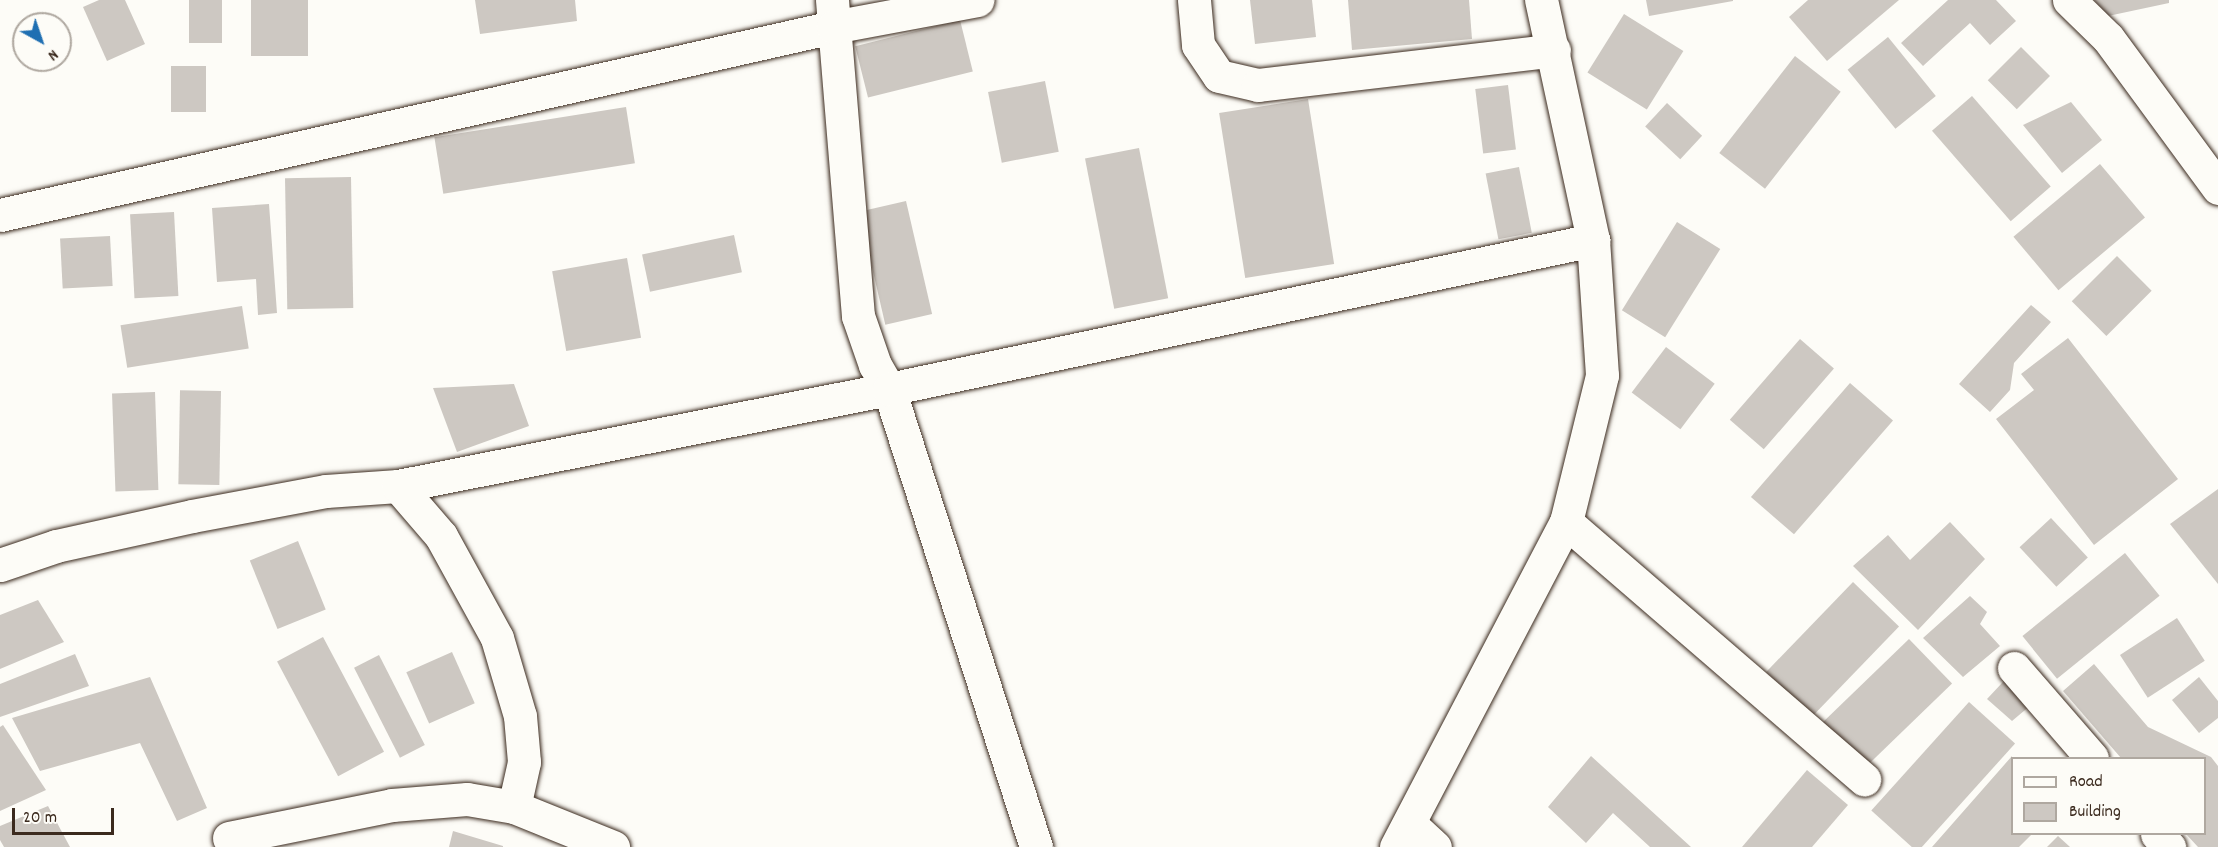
<!DOCTYPE html>
<style>
body{margin:0}
#map{position:relative;width:2218px;height:847px;overflow:hidden;background:#fdfcf7;font-family:Dekko,sans-serif}
div>[style]{position:absolute}
.building>*{inset:0;background:#cdc8c2;transform-origin:0 0}
.roads{filter:drop-shadow(0 0 2px #3b2a1e) drop-shadow(0 0 2px #3b2a1e)}
.minor>*{height:33px;margin:-16.5px;padding:0 16.5px;transform-origin:16.5px;border-radius:16.5px;background:#fdfcf7}
span{translate:-50% -50%;white-space:nowrap;text-align:center;line-height:1.15;-webkit-text-stroke:6px #fdfcf7;paint-order:stroke}
.legend{position:absolute;left:2011px;top:757px;width:195px;height:78px;box-sizing:border-box;background:#fdfcf7;border:2px solid #afa8a0;margin:0;padding:8px 10px;list-style:none;font-size:18px;color:#3b2a1e}
.legend li{display:flex;align-items:center;gap:12px;height:30px}
.legend b{width:30px;border:2px solid #afa8a0}
.north{position:absolute;left:12px;top:12px;width:60px;height:60px;box-sizing:border-box;background:#fdfcf7;border:2px solid #afa8a0;border-radius:50%;rotate:140deg;font-size:16px;font-weight:700;line-height:24px;text-align:center;color:#3b2a1e}
.north::after{content:'';display:block;margin:auto;width:21px;height:27px;background:#1f6fb2;clip-path:polygon(50% 0,100% 100%,50% 72%,0 100%)}
.scale{position:absolute;left:12px;top:808px;width:102px;height:27px;box-sizing:border-box;border:3px solid #3b2a1e;border-top:0;padding-left:8px;font-size:18px;line-height:21px;white-space:nowrap;color:#3b2a1e;-webkit-text-stroke:4px #fdfcf7;paint-order:stroke}
</style>
<div id="map">
<div class="building">
<i style="clip-path:polygon(99px 0,125px 0,145px 44px,107px 61px,83px 7px)"></i>
<i style="left:189px;top:0;width:33px;height:43px"></i>
<i style="left:251px;top:0;width:57px;height:56px"></i>
<i style="clip-path:polygon(475px 0,575px 0,577px 21px,480px 34px)"></i>
<i style="clip-path:polygon(1250px 0,1312px 0,1316px 37px,1255px 44px)"></i>
<i style="clip-path:polygon(1348px 0,1469px 0,1472px 39px,1352px 50px)"></i>
<i style="clip-path:polygon(1646px 0,1733px 0,1733px 1px,1649px 16px)"></i>
<i style="clip-path:polygon(1808px 0,1899px 0,1827px 61px,1789px 17px)"></i>
<i style="clip-path:polygon(1948px 0,1996px 0,2016px 21px,1990px 45px,1970px 23px,1923px 66px,1901px 43px)"></i>
<i style="clip-path:polygon(2094px 0,2169px 0,2169px 3px,2108px 16px)"></i>
<i style="left:1624px;top:14px;width:70px;height:69px;rotate:32deg"></i>
<i style="left:960px;top:20px;width:53px;height:108px;rotate:76deg"></i>
<i style="left:1888px;top:37px;width:76px;height:52px;rotate:51deg"></i>
<i style="left:2021px;top:47px;width:41px;height:47px;rotate:45deg"></i>
<i style="left:1795px;top:56px;width:58px;height:123px;rotate:38deg"></i>
<i style="left:171px;top:66px;width:35px;height:46px"></i>
<i style="left:1045px;top:81px;width:72px;height:58px;rotate:79deg"></i>
<i style="left:1508px;top:85px;width:65px;height:33px;rotate:83deg"></i>
<i style="left:1972px;top:96px;width:120px;height:53px;rotate:49deg"></i>
<i style="left:1308px;top:99px;width:167px;height:90px;rotate:81deg"></i>
<i style="clip-path:polygon(2071px 102px,2102px 140px,2062px 173px,2023px 125px)"></i>
<i style="left:1667px;top:103px;width:48px;height:32px;rotate:43deg"></i>
<i style="left:626px;top:107px;width:57px;height:194px;rotate:81deg"></i>
<i style="left:1139px;top:148px;width:153px;height:55px;rotate:79deg"></i>
<i style="left:2100px;top:164px;width:70px;height:113px;rotate:50deg"></i>
<i style="left:1519px;top:167px;width:67px;height:34px;rotate:79deg"></i>
<i style="left:351px;top:177px;width:131px;height:66px;rotate:89deg"></i>
<i style="left:906px;top:201px;width:116px;height:48px;rotate:77deg"></i>
<i style="clip-path:polygon(269px 204px,277px 313px,258px 315px,256px 279px,217px 282px,212px 208px)"></i>
<i style="left:174px;top:212px;width:84px;height:44px;rotate:87deg"></i>
<i style="left:1677px;top:222px;width:51px;height:104px;rotate:32deg"></i>
<i style="left:734px;top:235px;width:38px;height:94px;rotate:78deg"></i>
<i style="left:110px;top:236px;width:50px;height:50px;rotate:87deg"></i>
<i style="left:2117px;top:256px;width:49px;height:64px;rotate:45deg"></i>
<i style="left:627px;top:258px;width:81px;height:76px;rotate:80deg"></i>
<i style="clip-path:polygon(2031px 305px,2051px 322px,2014px 363px,2010px 390px,1990px 412px,1959px 384px)"></i>
<i style="left:242px;top:306px;width:43px;height:123px;rotate:81deg"></i>
<i style="clip-path:polygon(2068px 338px,2178px 479px,2094px 545px,1996px 419px,2034px 390px,2021px 374px)"></i>
<i style="left:1800px;top:339px;width:45px;height:107px;rotate:41deg"></i>
<i style="left:1666px;top:347px;width:61px;height:57px;rotate:37deg"></i>
<i style="left:1850px;top:383px;width:57px;height:151px;rotate:41deg"></i>
<i style="clip-path:polygon(514px 384px,529px 426px,457px 452px,433px 388px)"></i>
<i style="left:221px;top:391px;width:94px;height:41px;rotate:91deg"></i>
<i style="left:155px;top:392px;width:98px;height:43px;rotate:88deg"></i>
<i style="clip-path:polygon(2218px 489px,2218px 584px,2170px 524px)"></i>
<i style="left:2051px;top:518px;width:54px;height:43px;rotate:47deg"></i>
<i style="clip-path:polygon(1950px 522px,1985px 559px,1918px 630px,1853px 566px,1888px 535px,1910px 560px)"></i>
<i style="left:298px;top:541px;width:74px;height:52px;rotate:68deg"></i>
<i style="left:2125px;top:553px;width:55px;height:132px;rotate:51deg"></i>
<i style="left:1853px;top:582px;width:64px;height:125px;rotate:44deg"></i>
<i style="clip-path:polygon(1970px 596px,1987px 612px,1980px 624px,2000px 646px,1963px 677px,1923px 638px)"></i>
<i style="clip-path:polygon(38px 600px,64px 642px,0 669px,0 615px)"></i>
<i style="left:2177px;top:618px;width:51px;height:68px;rotate:57deg"></i>
<i style="left:323px;top:637px;width:130px;height:52px;rotate:62deg"></i>
<i style="left:1909px;top:639px;width:62px;height:136px;rotate:46deg"></i>
<i style="left:452px;top:652px;width:56px;height:50px;rotate:66deg"></i>
<i style="clip-path:polygon(75px 654px,89px 686px,0 717px,0 684px)"></i>
<i style="left:379px;top:655px;width:101px;height:28px;rotate:63deg"></i>
<i style="clip-path:polygon(2094px 664px,2148px 727px,2211px 757px,2218px 766px,2218px 847px,2198px 847px,2186px 834px,2204px 834px,2204px 758px,2121px 758px,2063px 691px)"></i>
<i style="clip-path:polygon(2017px 667px,2044px 694px,2012px 721px,1987px 699px)"></i>
<i style="clip-path:polygon(150px 677px,207px 808px,177px 821px,140px 743px,40px 771px,12px 718px)"></i>
<i style="clip-path:polygon(2199px 677px,2218px 701px,2218px 718px,2199px 733px,2172px 700px)"></i>
<i style="left:1969px;top:702px;width:62px;height:146px;rotate:42deg"></i>
<i style="clip-path:polygon(3px 725px,46px 790px,0 811px,0 727px)"></i>
<i style="clip-path:polygon(1591px 756px,1691px 847px,1650px 847px,1613px 813px,1586px 843px,1548px 807px)"></i>
<i style="clip-path:polygon(2012px 756px,2012px 834px,2032px 834px,2019px 847px,1932px 847px)"></i>
<i style="clip-path:polygon(1807px 770px,1848px 805px,1812px 847px,1742px 847px)"></i>
<i style="clip-path:polygon(48px 806px,70px 847px,4px 847px,0 840px,0 826px)"></i>
<i style="clip-path:polygon(453px 831px,503px 846px,503px 847px,449px 847px)"></i>
<i style="clip-path:polygon(2058px 836px,2070px 847px,2047px 847px)"></i>
</div>
<div class="roads">
<div class="minor">
<i style="left:832px;top:0;width:317px;rotate:85.3deg"></i>
<i style="left:858px;top:316px;width:52px;rotate:70.9deg"></i>
<i style="left:875px;top:365px;width:28px;rotate:60deg"></i>
<i style="left:889px;top:389px;width:481px;rotate:72.2deg"></i>
<i style="left:1194px;top:0;width:45px;rotate:84.9deg"></i>
<i style="left:1198px;top:45px;width:37px;rotate:56deg"></i>
<i style="left:1219px;top:76px;width:40px;rotate:13deg"></i>
<i style="left:1258px;top:85px;width:298px;rotate:-6.7deg"></i>
<i style="left:2069px;top:0;width:54px;rotate:44.3deg"></i>
<i style="left:2108px;top:38px;width:186px;rotate:53.7deg"></i>
<i style="left:0;top:215px;width:854px;rotate:-12.72deg"></i>
<i style="left:833px;top:27px;width:147px;rotate:-10.6deg"></i>
<i style="left:398px;top:486px;width:66px;rotate:49.3deg"></i>
<i style="left:441px;top:536px;width:116px;rotate:61.2deg"></i>
<i style="left:497px;top:638px;width:81px;rotate:73.6deg"></i>
<i style="left:520px;top:716px;width:46px;rotate:85deg"></i>
<i style="left:524px;top:762px;width:46px;rotate:102.5deg"></i>
<i style="left:1566px;top:522px;width:394px;rotate:40.8deg"></i>
<i style="left:0;top:565px;width:59px;rotate:-18.7deg"></i>
<i style="left:56px;top:546px;width:139px;rotate:-12.4deg"></i>
<i style="left:192px;top:516px;width:136px;rotate:-10.6deg"></i>
<i style="left:326px;top:491px;width:72px;rotate:-4deg"></i>
<i style="left:398px;top:486px;width:500px;rotate:-11.18deg"></i>
<i style="left:889px;top:389px;width:720px;rotate:-11.95deg"></i>
<i style="left:2014px;top:668px;width:119px;rotate:49.1deg"></i>
<i style="left:1410px;top:824px;width:34px;rotate:43deg"></i>
<i style="left:2157px;top:834px;width:18px;rotate:47deg"></i>
<i style="left:229px;top:838px;width:166px;rotate:-11.4deg"></i>
<i style="left:392px;top:805px;width:75px;rotate:-4.6deg"></i>
<i style="left:467px;top:799px;width:48px;rotate:9.7deg"></i>
<i style="left:514px;top:807px;width:107px;rotate:22deg"></i>
<i style="left:1396px;top:847px;width:367px;rotate:-62.4deg"></i>
<i style="left:1566px;top:522px;width:151px;rotate:-76.2deg"></i>
<i style="left:1602px;top:375px;width:135px;rotate:-93.8deg"></i>
<i style="left:1593px;top:240px;width:246px;rotate:-102.2deg"></i>
</div>
</div>
<ul class="legend">
<li><b style="height:8px;background:#fdfcf7"></b>Road</li>
<li><b style="height:16px;background:#cdc8c2"></b>Building</li>
</ul>
<div class="north">N</div>
<div class="scale">20 m</div>
</div>
